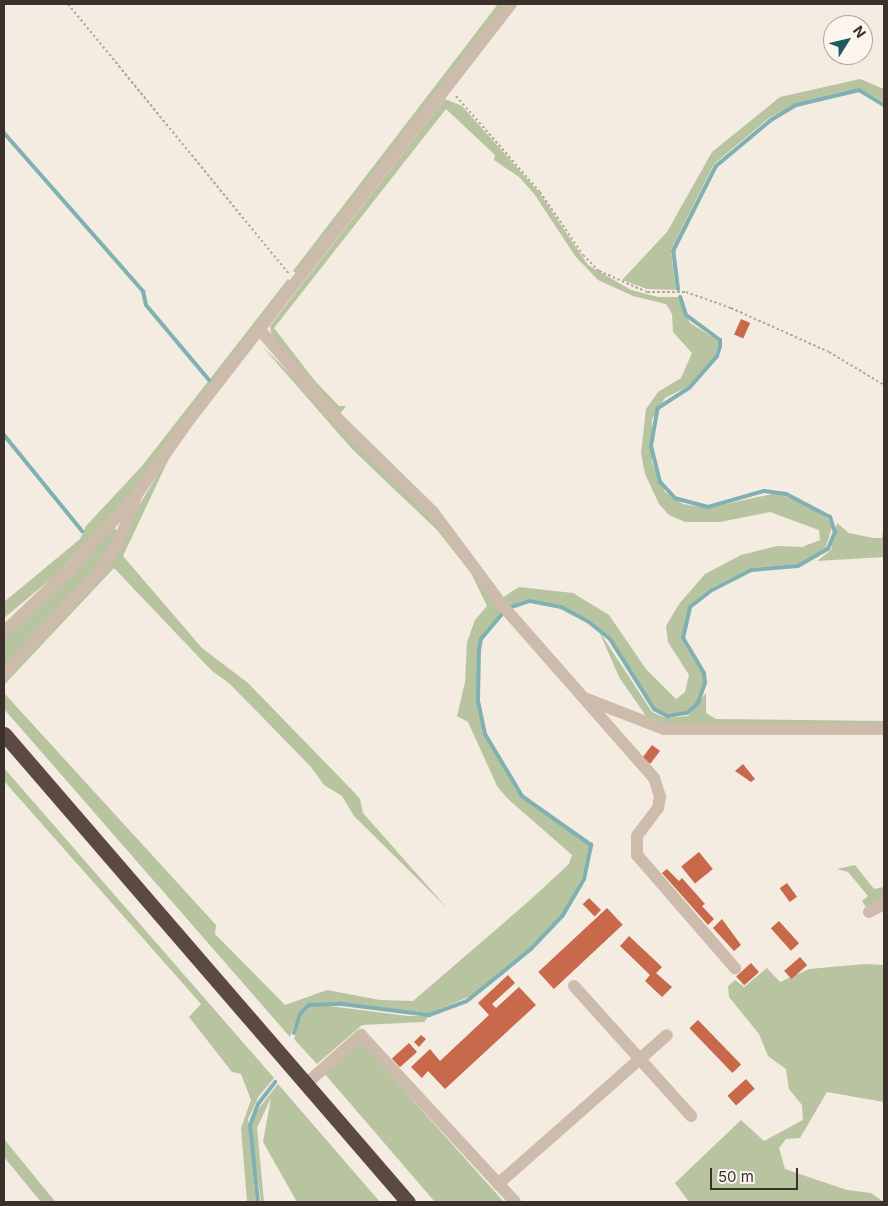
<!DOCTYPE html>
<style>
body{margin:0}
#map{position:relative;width:888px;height:1206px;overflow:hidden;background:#f4ebe1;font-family:Inter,sans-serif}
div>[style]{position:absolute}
.green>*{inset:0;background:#b8c4a0}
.stream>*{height:4px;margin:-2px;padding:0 2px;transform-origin:2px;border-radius:2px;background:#7fb0b2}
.building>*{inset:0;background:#c8694b;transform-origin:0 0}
.path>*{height:2px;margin-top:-1px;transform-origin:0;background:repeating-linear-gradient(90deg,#b9a596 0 2.5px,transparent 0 5px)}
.minor>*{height:12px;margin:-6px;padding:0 6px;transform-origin:6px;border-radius:6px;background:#cdbbac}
.highway>*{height:15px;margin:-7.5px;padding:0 7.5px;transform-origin:7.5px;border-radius:7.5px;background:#5c4a42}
span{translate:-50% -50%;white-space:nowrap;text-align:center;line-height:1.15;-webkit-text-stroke:4px #fbf5ee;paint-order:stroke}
.frame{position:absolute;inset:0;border:5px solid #3b302b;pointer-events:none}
.north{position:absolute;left:823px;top:15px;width:50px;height:50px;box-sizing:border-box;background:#fbf5ee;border:1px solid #aea6a0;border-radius:50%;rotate:54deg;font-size:14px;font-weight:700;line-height:20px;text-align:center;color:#3b302b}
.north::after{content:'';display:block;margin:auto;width:18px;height:22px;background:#1f5a5e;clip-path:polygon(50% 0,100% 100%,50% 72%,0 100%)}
.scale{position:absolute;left:710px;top:1168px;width:88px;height:22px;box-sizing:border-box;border:2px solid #3b302b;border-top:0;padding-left:6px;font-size:15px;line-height:18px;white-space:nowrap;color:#3b302b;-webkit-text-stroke:4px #fbf5ee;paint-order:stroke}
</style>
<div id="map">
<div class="green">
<i style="clip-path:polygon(498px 4px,504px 4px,296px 273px,293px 271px)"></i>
<i style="clip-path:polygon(860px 79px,884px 89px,884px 102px,859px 88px,796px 103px,769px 118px,714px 164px,671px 250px,676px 290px,647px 289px,622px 280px,667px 232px,712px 152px,780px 97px)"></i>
<i style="clip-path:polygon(445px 99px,462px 106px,538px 191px,588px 265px,631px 290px,658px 297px,678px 297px,690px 323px,719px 341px,715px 356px,689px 386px,665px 398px,652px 419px,652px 462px,665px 492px,683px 504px,707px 508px,777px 493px,819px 510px,833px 524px,824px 553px,797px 564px,751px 568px,711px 588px,689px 606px,681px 639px,702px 673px,704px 683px,697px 702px,686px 712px,667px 714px,655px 708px,611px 638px,590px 620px,561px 606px,530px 599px,508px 606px,502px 598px,519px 587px,573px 593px,609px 615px,646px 669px,676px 699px,685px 692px,689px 675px,668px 642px,666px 626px,679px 604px,705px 574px,741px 555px,777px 546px,802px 547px,820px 540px,819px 530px,770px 512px,720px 522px,685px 522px,669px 515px,659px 504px,645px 474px,641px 453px,646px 409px,658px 392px,681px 378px,692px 353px,673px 332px,672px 314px,666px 304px,633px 296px,598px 280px,575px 256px,535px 195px,519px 177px,494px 160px,495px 155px,446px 109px,274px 328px,315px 381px,339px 406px,346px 406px,339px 415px,272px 338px,270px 326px)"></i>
<i style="clip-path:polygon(288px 279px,292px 284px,135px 489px,57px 574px,4px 618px,4px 602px,80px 539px,86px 526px,142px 466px)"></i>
<i style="clip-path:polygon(262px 346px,415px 496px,502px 613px,480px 638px,477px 650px,477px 700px,484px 735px,521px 797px,590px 846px,582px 878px,562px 914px,531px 948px,481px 992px,429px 1013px,342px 1003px,308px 1004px,299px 1013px,290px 1037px,4px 709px,4px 693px,216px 925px,215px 934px,285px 1005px,327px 990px,380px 1000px,413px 1001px,529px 901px,569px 864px,572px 855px,507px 798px,497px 786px,468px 722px,457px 716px,465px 682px,467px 642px,475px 620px,487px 606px,471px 573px,437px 530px,352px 449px)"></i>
<i style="clip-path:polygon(173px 450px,123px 556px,202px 648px,248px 683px,350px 788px,360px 799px,363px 813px,447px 908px,354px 816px,342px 796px,324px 785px,311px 767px,230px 684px,212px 671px,114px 568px,4px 685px,4px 678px,61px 618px,136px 510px)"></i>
<i style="clip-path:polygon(837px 523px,849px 533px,873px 538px,882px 538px,884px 526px,884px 557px,817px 561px,831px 550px)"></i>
<i style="clip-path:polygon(113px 527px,118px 531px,100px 565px,4px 667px,4px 636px)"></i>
<i style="clip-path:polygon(599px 631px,652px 712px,666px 718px,688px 716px,706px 693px,706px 713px,716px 719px,883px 721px,884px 725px,666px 726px,587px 697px,588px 693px,646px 716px,619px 677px)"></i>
<i style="clip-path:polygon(4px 768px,274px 1078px,259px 1096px,248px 1119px,256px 1202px,247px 1202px,241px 1128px,251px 1100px,241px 1074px,232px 1072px,189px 1017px,201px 1004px,4px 781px)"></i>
<i style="clip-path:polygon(855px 865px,874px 889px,884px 887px,884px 898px,866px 907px,862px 901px,868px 896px,848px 872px,837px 869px)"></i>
<i style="clip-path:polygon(865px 964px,883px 965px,884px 1102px,827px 1092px,800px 1138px,786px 1139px,779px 1148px,785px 1169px,847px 1190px,871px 1193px,884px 1202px,689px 1202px,675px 1183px,741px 1120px,764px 1141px,803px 1120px,802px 1105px,789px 1089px,786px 1069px,768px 1056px,759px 1034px,729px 997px,728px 986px,735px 980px,744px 987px,767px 968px,780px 982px,809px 969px)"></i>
<i style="clip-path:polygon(321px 1005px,408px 1016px,429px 1016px,424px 1022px,362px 1025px,317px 1064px,294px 1039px,302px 1015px,310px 1007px)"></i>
<i style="clip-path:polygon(359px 1040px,504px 1202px,435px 1202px,324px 1073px)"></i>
<i style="clip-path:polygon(278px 1084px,380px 1202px,297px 1202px,263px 1142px,271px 1098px,257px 1128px,264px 1202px,261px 1202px,251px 1128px,256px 1112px)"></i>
<i style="clip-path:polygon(4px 1139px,49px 1194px,56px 1202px,41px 1202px,4px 1157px)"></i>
</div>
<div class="stream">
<i style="left:4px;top:133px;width:210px;rotate:48.7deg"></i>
<i style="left:143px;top:291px;width:14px;rotate:78deg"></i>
<i style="left:146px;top:305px;width:98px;rotate:50deg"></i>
<i style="left:678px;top:289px;width:38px;rotate:-97deg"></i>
<i style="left:673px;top:251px;width:95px;rotate:-63.2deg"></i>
<i style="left:716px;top:166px;width:72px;rotate:-39.9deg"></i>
<i style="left:771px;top:120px;width:29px;rotate:-31deg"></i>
<i style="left:796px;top:105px;width:65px;rotate:-13.4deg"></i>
<i style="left:859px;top:90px;width:29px;rotate:31deg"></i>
<i style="left:4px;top:435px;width:124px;rotate:50.9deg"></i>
<i style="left:511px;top:607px;width:20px;rotate:-18deg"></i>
<i style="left:530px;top:601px;width:32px;rotate:11deg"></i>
<i style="left:561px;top:607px;width:32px;rotate:28deg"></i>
<i style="left:589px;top:622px;width:27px;rotate:39deg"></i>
<i style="left:610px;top:639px;width:83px;rotate:57.8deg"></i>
<i style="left:654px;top:709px;width:15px;rotate:28deg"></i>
<i style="left:667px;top:716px;width:20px;rotate:-9deg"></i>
<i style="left:687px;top:713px;width:15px;rotate:-42deg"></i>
<i style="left:698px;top:703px;width:21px;rotate:-71deg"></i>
<i style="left:705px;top:683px;width:10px;rotate:-96deg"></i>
<i style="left:704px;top:673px;width:41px;rotate:-121deg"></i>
<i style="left:683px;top:638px;width:32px;rotate:-77deg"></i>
<i style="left:690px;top:607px;width:28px;rotate:-38deg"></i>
<i style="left:712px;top:590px;width:44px;rotate:-27.1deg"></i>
<i style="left:751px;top:570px;width:47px;rotate:-4.9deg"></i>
<i style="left:798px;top:566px;width:34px;rotate:-30deg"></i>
<i style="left:828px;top:549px;width:18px;rotate:-68deg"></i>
<i style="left:835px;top:532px;width:16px;rotate:-108deg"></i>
<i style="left:830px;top:517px;width:50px;rotate:-152.4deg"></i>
<i style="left:786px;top:494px;width:22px;rotate:-172deg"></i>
<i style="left:764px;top:491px;width:58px;rotate:164.1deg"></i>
<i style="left:708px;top:507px;width:34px;rotate:-165deg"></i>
<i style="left:675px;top:498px;width:22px;rotate:-133deg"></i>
<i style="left:660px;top:482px;width:37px;rotate:-104deg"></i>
<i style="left:651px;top:446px;width:39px;rotate:-80deg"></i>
<i style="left:658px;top:408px;width:38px;rotate:-33deg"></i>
<i style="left:690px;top:387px;width:41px;rotate:-48.9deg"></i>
<i style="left:717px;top:356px;width:10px;rotate:-73deg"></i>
<i style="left:720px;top:346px;width:6px;rotate:-90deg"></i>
<i style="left:720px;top:340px;width:42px;rotate:-143.7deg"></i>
<i style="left:686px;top:315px;width:19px;rotate:-108deg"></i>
<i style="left:294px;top:1033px;width:20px;rotate:-72deg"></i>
<i style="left:300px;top:1014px;width:13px;rotate:-45deg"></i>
<i style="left:309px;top:1005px;width:33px;rotate:-2deg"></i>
<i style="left:342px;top:1004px;width:88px;rotate:7.2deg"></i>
<i style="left:429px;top:1015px;width:40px;rotate:-20.2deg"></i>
<i style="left:467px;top:1001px;width:82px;rotate:-39.1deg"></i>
<i style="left:531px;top:949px;width:47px;rotate:-46.7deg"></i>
<i style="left:563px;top:915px;width:42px;rotate:-59.7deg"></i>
<i style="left:584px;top:879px;width:35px;rotate:-78deg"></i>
<i style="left:591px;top:845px;width:85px;rotate:-144.6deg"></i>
<i style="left:522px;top:796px;width:72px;rotate:-120.8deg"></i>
<i style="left:485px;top:734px;width:35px;rotate:-102deg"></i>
<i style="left:478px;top:700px;width:50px;rotate:-88.9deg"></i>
<i style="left:479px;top:650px;width:11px;rotate:-80deg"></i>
<i style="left:481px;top:639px;width:34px;rotate:-50deg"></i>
<i style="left:258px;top:1202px;width:77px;rotate:-95.9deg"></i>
<i style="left:250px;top:1125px;width:22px;rotate:-69deg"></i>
<i style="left:258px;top:1104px;width:28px;rotate:-52deg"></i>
</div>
<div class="building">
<i style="left:741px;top:319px;width:10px;height:17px;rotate:24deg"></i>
<i style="left:652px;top:745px;width:10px;height:16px;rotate:37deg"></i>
<i style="clip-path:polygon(743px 764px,755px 779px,751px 782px,735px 771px)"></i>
<i style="left:699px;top:852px;width:22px;height:23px;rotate:51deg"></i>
<i style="clip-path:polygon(667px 869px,679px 881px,682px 878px,705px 904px,702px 906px,714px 919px,708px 925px,662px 873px)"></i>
<i style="left:787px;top:883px;width:17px;height:9px;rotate:54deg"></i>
<i style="left:589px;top:898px;width:17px;height:9px;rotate:45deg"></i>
<i style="left:607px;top:908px;width:23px;height:94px;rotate:47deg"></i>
<i style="clip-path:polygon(722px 919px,741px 945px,734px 951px,713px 928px)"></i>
<i style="left:779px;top:921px;width:30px;height:11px;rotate:48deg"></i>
<i style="clip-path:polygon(629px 936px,662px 967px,656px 973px,672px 987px,662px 997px,645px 981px,650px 975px,620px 946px)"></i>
<i style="left:800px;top:957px;width:11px;height:21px;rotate:49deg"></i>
<i style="left:751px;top:963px;width:12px;height:20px;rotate:48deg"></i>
<i style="clip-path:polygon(508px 975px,515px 983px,492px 1004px,496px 1008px,519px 987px,536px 1005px,445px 1089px,428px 1071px,422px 1078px,411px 1067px,430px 1049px,440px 1061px,489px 1015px,478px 1003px)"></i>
<i style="left:698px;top:1020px;width:62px;height:12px;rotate:46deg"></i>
<i style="clip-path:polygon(421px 1035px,426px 1039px,419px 1047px,414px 1042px)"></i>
<i style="left:409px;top:1043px;width:12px;height:23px;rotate:48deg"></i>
<i style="left:746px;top:1079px;width:13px;height:25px;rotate:48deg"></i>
</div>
<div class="path">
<i style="left:68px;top:4px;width:348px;rotate:50.7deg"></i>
<i style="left:456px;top:96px;width:128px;rotate:48.8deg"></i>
<i style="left:540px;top:192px;width:76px;rotate:55.7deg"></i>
<i style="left:583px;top:255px;width:23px;rotate:45deg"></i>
<i style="left:599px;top:271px;width:52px;rotate:23.6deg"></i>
<i style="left:647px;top:292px;width:39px"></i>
<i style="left:686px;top:292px;width:48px;rotate:19.6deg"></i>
<i style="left:731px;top:308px;width:107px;rotate:24.2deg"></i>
<i style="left:829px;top:352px;width:64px;rotate:31deg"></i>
</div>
<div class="minor">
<i style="left:260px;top:330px;width:111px;rotate:49deg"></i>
<i style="left:333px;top:414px;width:140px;rotate:44.4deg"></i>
<i style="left:433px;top:512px;width:116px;rotate:53.4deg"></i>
<i style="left:502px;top:605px;width:230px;rotate:48.7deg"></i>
<i style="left:654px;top:778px;width:20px;rotate:72deg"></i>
<i style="left:660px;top:797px;width:11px;rotate:100deg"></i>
<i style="left:658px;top:808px;width:35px;rotate:127deg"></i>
<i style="left:637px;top:836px;width:19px;rotate:90deg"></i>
<i style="left:637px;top:855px;width:150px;rotate:49.1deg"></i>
<i style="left:4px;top:632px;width:91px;rotate:-43.7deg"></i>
<i style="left:70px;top:569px;width:101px;rotate:-48.2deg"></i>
<i style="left:137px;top:494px;width:90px;rotate:-54.9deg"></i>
<i style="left:189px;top:420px;width:526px;rotate:-52.26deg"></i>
<i style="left:4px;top:674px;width:141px;rotate:-47deg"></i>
<i style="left:100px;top:571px;width:40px;rotate:-58deg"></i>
<i style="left:121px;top:537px;width:44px;rotate:-69.9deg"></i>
<i style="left:589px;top:700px;width:80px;rotate:21.1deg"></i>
<i style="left:664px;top:729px;width:220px"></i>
<i style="left:869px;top:912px;width:17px;rotate:-28deg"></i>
<i style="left:574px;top:986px;width:175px;rotate:48deg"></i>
<i style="left:306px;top:1084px;width:74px;rotate:-41.7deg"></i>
<i style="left:361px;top:1035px;width:227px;rotate:47.3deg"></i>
<i style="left:498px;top:1184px;width:225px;rotate:-41.4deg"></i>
</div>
<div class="highway">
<i style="left:4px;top:734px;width:618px;rotate:49.2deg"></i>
</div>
<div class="frame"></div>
<div class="north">N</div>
<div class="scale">50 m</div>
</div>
